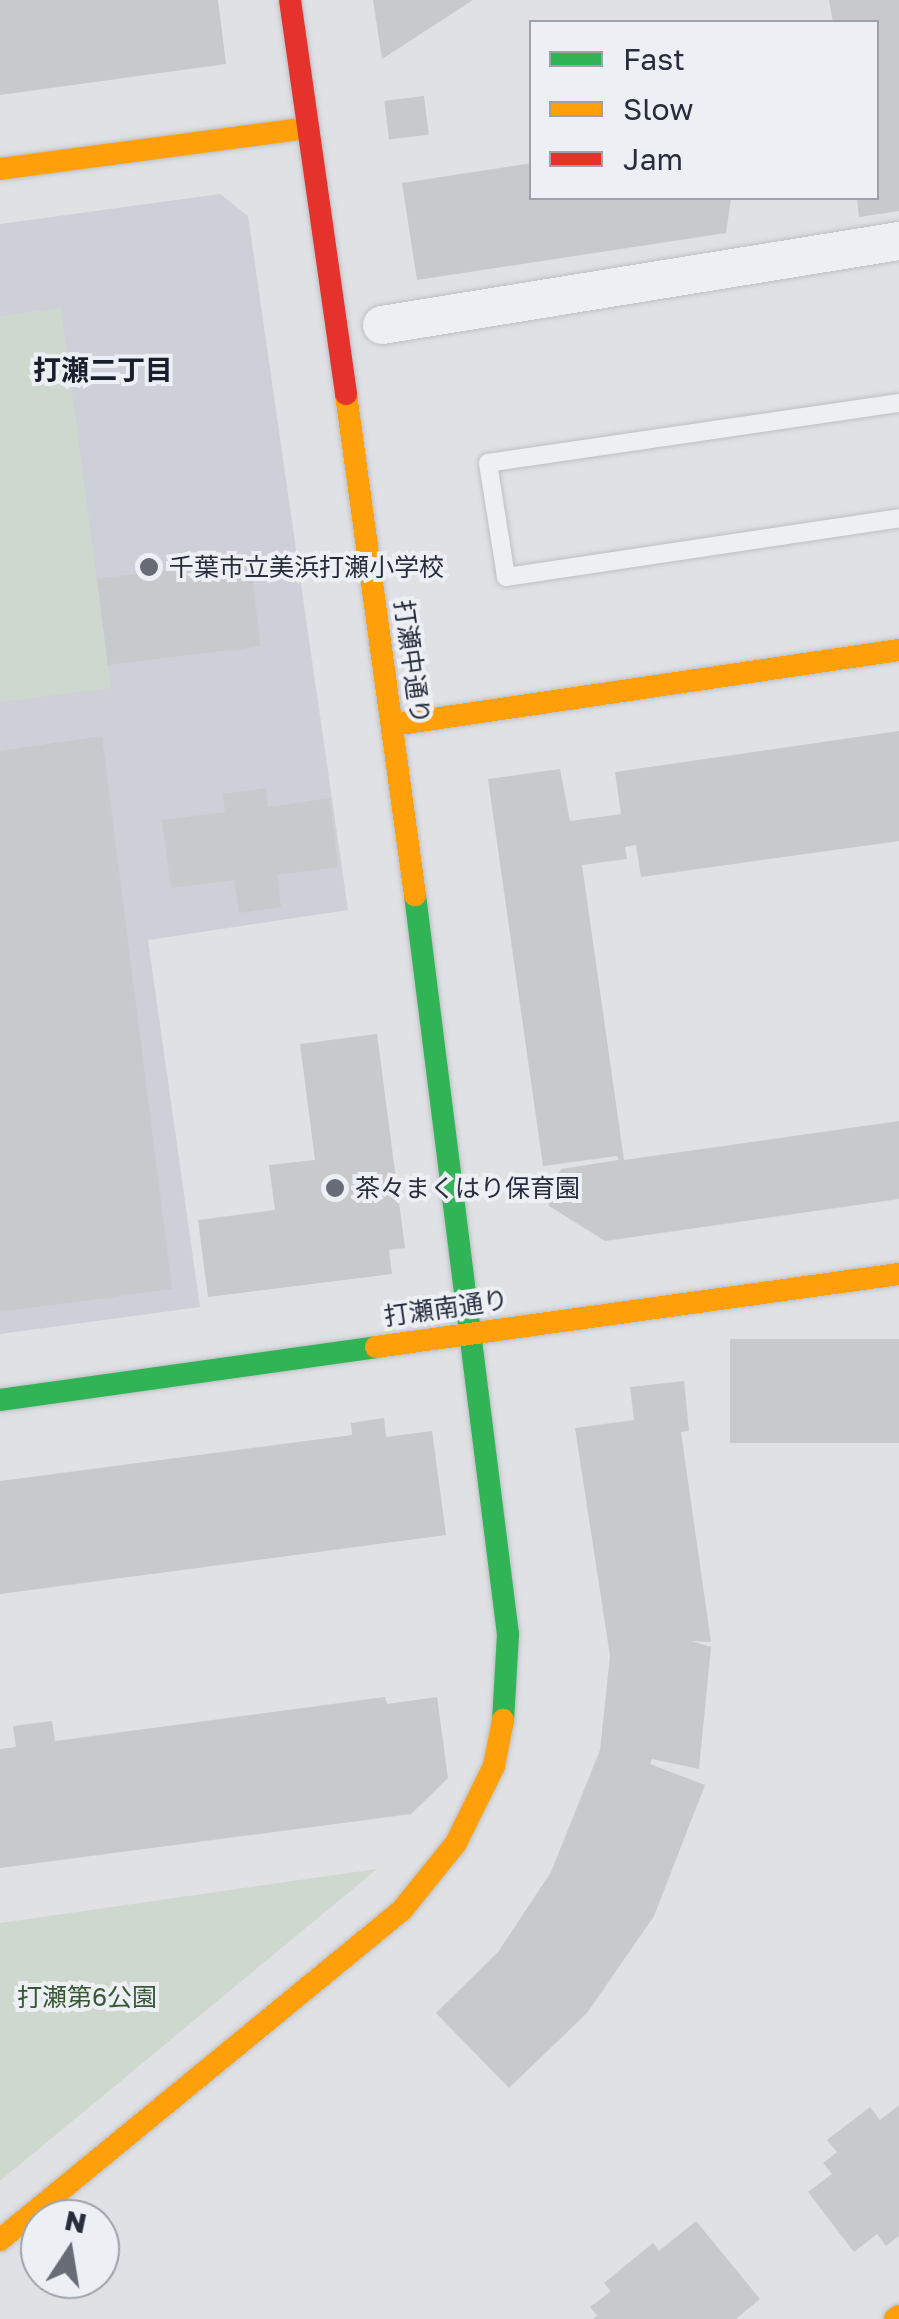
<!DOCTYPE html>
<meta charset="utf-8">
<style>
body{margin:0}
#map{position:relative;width:899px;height:2319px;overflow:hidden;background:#dfe1e4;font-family:"Golos Text","Noto Sans JP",sans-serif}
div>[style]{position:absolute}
.built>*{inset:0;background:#cdd0d7}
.green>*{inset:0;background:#cfd8cf}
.building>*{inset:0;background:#c7c9cc;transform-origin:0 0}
.roads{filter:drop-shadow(0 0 2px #bdbfc2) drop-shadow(0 0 2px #bdbfc2)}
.lane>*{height:18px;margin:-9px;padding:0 9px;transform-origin:9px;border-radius:9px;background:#eeeff1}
.street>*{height:38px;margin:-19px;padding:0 19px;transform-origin:19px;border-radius:19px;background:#eeeff1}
.fast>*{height:22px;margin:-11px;padding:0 11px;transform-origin:11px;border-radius:11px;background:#30b455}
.slow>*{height:22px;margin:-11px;padding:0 11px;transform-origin:11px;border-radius:11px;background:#ff9f0a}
.jam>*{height:22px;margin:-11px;padding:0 11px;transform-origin:11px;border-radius:11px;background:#e5322d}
.dots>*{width:28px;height:28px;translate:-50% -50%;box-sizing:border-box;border:5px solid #eceff4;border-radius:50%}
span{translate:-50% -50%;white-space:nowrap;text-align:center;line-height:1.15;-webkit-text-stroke:8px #eceff4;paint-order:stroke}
.poi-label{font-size:25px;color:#272d3c}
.left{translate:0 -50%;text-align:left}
.street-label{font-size:25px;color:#272d3c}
.park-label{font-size:25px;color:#3a5735}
.neighbourhood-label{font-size:28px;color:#191f2c;font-weight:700}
.legend{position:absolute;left:529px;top:20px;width:350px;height:180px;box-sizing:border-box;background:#eceff4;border:2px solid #9da1aa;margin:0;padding:12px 18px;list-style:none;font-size:30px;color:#272d3c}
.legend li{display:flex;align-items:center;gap:20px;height:50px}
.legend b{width:50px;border:2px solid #9da1aa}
.north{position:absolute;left:20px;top:2199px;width:100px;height:100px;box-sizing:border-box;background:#eceff4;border:2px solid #9da1aa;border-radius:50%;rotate:12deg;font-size:28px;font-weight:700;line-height:40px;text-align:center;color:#272d3c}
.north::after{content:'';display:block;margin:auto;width:35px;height:45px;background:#676c77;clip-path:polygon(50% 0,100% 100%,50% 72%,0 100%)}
</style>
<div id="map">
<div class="built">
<i style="clip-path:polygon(220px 194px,248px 216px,348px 910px,148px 940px,200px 1307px,0 1334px,0 224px)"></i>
</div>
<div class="green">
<i style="clip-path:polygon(61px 308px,111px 688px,0 702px,0 316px)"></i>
<i style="clip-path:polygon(377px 1869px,0 2181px,0 1923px)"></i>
</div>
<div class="building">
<i style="clip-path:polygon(0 0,218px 0,226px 64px,0 95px)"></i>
<i style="clip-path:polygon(373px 0,473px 0,382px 59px)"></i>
<i style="clip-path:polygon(829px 0,899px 0,899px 211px,859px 217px,857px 198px,876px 198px,876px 22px,833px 22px)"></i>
<i style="left:424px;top:96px;width:39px;height:40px;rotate:83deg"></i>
<i style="clip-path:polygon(532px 163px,532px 198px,731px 198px,726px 233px,417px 280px,402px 183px)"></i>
<i style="left:250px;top:560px;width:87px;height:154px;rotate:83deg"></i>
<i style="clip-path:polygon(899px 731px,899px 841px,641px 877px,636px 845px,625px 847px,627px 859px,582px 865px,624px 1160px,899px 1121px,899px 1199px,605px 1241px,549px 1206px,546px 1185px,562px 1169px,618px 1160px,617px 1156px,543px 1166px,488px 779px,560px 769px,570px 821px,621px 814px,615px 772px)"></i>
<i style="clip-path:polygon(102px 736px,172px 1289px,0 1312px,0 751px)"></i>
<i style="clip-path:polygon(266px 788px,268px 807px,330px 798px,338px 867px,277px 875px,281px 907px,239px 913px,234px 880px,171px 888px,162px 820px,225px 812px,223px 794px)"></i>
<i style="clip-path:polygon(377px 1034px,405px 1248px,389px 1250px,392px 1274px,208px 1297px,198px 1220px,275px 1210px,269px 1165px,315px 1160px,300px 1044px)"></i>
<i style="left:899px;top:1339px;width:104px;height:169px;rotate:90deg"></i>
<i style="clip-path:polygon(684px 1381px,689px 1431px,681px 1432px,711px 1642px,691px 1641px,711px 1647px,699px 1769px,652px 1759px,650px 1764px,705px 1785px,654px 1916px,587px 2013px,509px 2088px,436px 2013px,498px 1952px,551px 1872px,600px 1750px,610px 1656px,575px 1428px,634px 1420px,630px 1387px)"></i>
<i style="clip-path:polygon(384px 1418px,386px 1437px,432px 1431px,446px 1535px,0 1594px,0 1481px,352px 1435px,351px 1423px)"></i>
<i style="clip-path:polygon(385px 1697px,387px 1704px,437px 1697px,448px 1778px,411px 1814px,0 1868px,0 1749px,16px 1747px,13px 1726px,52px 1721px,55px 1741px)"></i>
<i style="clip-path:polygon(899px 2105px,899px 2236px,886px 2246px,877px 2234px,854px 2252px,808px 2192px,832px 2174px,823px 2163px,837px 2152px,827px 2140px,870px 2107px,880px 2120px)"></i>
<i style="clip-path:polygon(696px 2221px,760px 2299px,736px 2319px,593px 2319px,597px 2316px,590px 2307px,611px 2291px,604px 2283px,653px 2243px,659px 2251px)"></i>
</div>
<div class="roads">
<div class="lane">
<i style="left:899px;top:403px;width:415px;rotate:171.7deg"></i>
<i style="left:488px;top:463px;width:115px;rotate:81deg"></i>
<i style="left:506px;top:577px;width:397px;rotate:-8.5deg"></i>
</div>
<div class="street">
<i style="left:382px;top:325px;width:524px;rotate:-9.23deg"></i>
</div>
<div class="fast">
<i style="left:415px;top:895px;width:745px;rotate:82.83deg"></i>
<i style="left:508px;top:1634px;width:86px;rotate:93.3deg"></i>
<i style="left:0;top:1400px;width:380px;rotate:-8deg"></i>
</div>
<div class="slow">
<i style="left:0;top:169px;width:310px;rotate:-7.6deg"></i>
<i style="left:346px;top:394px;width:506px;rotate:82.16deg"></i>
<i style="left:393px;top:725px;width:512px;rotate:-8.43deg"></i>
<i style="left:376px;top:1347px;width:528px;rotate:-7.95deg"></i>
<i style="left:0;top:2240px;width:520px;rotate:-39.38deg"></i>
<i style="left:402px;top:1910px;width:86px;rotate:-51.1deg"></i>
<i style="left:456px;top:1843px;width:86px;rotate:-63.7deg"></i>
<i style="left:494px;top:1766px;width:47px;rotate:-78.9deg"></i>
<i style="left:895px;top:2319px;width:5px;rotate:-37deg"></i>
</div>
<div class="jam">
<i style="left:290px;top:0;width:398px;rotate:81.9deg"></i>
</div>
</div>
<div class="dots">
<i style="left:149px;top:567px;background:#676c77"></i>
<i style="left:335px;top:1188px;background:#676c77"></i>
</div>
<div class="poi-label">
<span class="left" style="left:169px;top:567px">千葉市立美浜打瀬小学校</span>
<span class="left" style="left:355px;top:1188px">茶々まくはり保育園</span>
</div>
<div class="street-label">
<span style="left:412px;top:662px;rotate:82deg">打瀬中通り</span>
<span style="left:446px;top:1308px;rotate:-8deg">打瀬南通り</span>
</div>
<div class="park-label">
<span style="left:87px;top:1997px">打瀬第6公園</span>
</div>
<div class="neighbourhood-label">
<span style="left:103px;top:370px">打瀬二丁目</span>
</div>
<ul class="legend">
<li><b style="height:12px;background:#30b455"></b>Fast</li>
<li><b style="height:12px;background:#ff9f0a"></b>Slow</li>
<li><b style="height:12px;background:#e5322d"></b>Jam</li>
</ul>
<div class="north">N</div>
</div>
